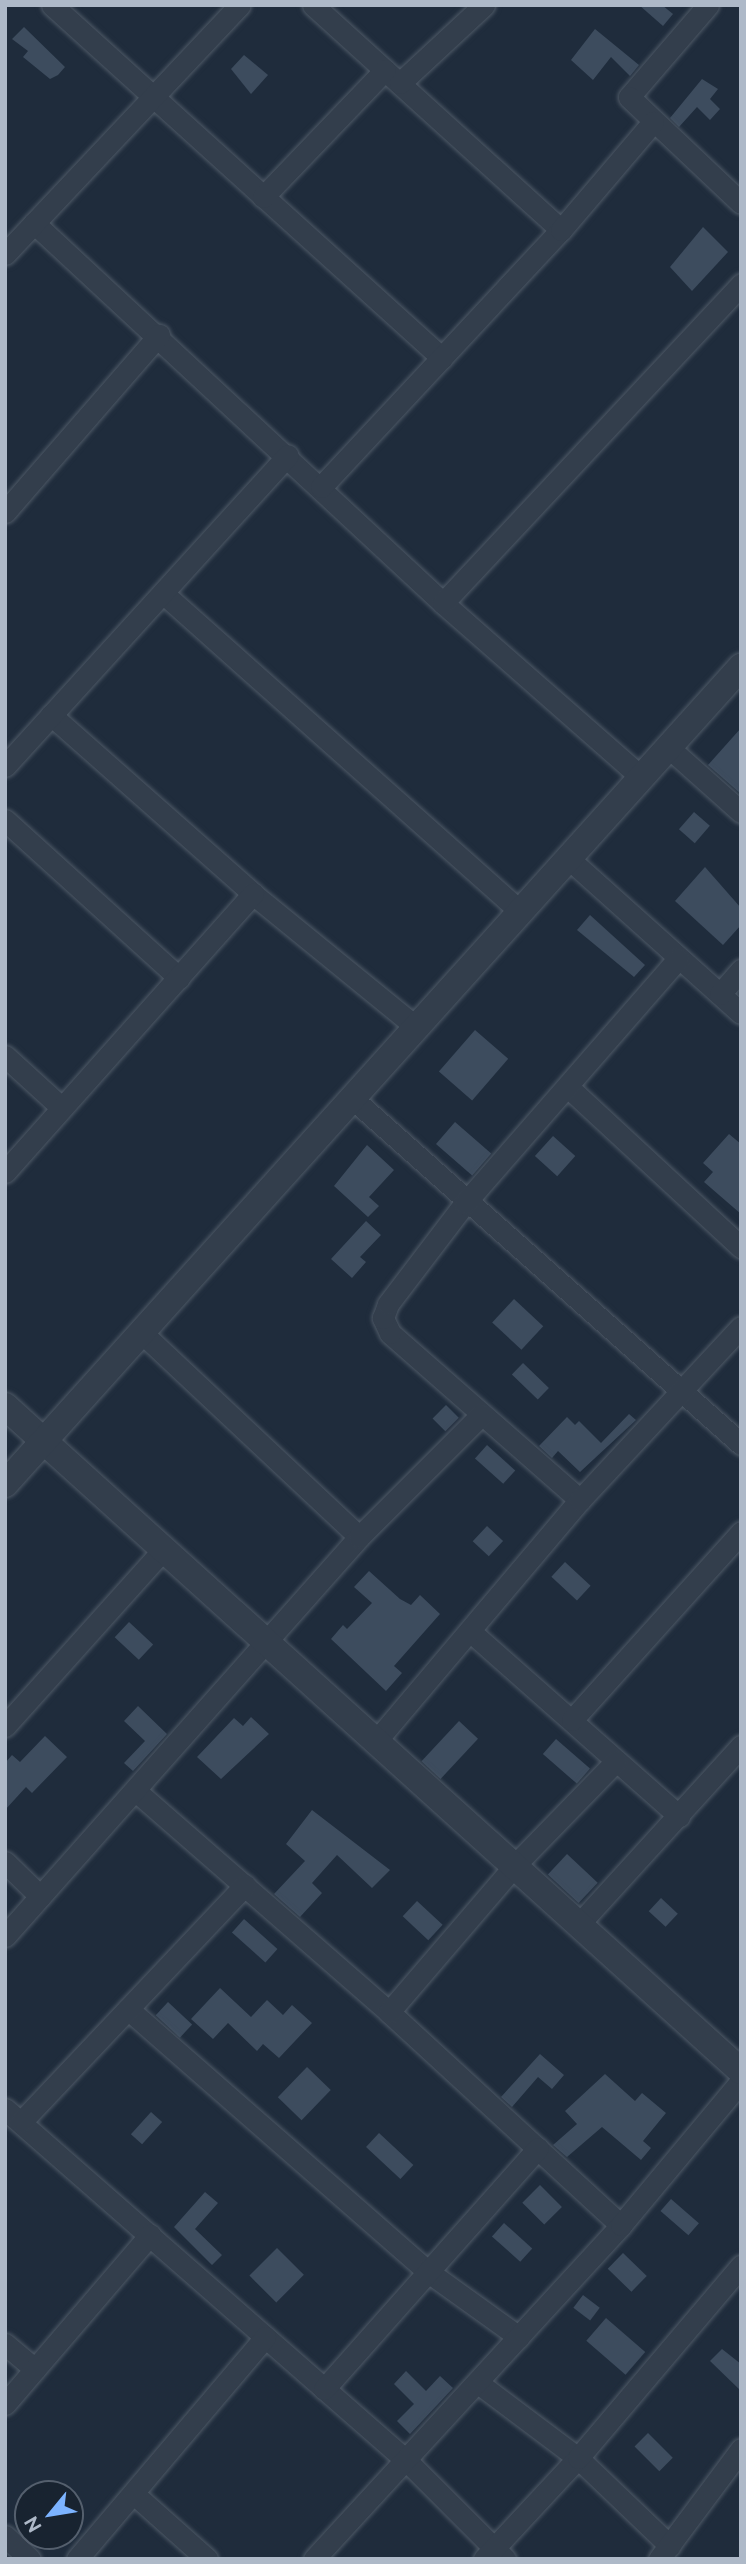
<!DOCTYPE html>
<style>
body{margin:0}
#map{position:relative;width:746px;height:2564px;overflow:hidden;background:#1f2c3c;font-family:Raleway,sans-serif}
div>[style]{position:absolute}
.building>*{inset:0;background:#3d4c5e;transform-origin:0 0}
.roads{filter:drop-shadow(0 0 2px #4e5966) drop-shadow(0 0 2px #4e5966)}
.minor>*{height:21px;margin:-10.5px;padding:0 10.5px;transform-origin:10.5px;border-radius:10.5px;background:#333e4c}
.tertiary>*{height:26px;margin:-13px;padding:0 13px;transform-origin:13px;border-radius:13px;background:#333e4c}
span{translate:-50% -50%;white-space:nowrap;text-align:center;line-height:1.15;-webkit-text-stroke:5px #182330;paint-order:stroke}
.frame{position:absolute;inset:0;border:7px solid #aeb9c8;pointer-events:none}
.north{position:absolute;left:14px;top:2480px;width:70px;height:70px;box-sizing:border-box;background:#182330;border:2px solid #545f6d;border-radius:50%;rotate:240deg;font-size:19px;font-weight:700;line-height:28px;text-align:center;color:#aeb9c8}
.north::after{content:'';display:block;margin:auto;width:24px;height:32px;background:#7cb3ff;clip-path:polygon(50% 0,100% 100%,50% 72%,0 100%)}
</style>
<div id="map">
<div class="building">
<i style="clip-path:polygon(639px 5px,662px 5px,673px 14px,663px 26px)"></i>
<i style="clip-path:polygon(24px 27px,65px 67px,58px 75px,50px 79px,23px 57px,28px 51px,12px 39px)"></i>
<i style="clip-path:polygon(595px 29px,639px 65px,630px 76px,611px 57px,593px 80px,571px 60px)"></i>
<i style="clip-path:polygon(244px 55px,268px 75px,251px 94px,231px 69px)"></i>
<i style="clip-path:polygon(702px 79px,718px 89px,710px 99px,720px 109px,710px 120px,697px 107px,679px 127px,670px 118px)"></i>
<i style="clip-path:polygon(703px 227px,728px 252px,692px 291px,670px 267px)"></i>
<i style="clip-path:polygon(741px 728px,741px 794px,708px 765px)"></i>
<i style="left:694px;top:812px;width:21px;height:23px;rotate:41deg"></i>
<i style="clip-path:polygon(705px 867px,741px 908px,741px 925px,723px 945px,675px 901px)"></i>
<i style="clip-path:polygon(590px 915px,645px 965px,634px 977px,577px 930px)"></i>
<i style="left:475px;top:1030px;width:44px;height:55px;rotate:41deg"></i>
<i style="left:455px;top:1122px;width:48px;height:29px;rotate:41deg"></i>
<i style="clip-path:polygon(729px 1134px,741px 1144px,741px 1214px,704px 1182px,713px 1172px,703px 1163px)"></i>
<i style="left:553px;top:1136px;width:30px;height:27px;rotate:42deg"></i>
<i style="clip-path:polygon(367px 1145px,394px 1170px,369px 1197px,379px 1206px,368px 1217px,334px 1186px)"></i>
<i style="clip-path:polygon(366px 1221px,381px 1235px,360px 1257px,366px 1262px,352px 1278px,331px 1259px)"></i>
<i style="left:514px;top:1299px;width:40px;height:32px;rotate:43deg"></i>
<i style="left:523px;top:1363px;width:36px;height:16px;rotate:44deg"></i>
<i style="left:446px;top:1405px;width:18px;height:19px;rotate:45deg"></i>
<i style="clip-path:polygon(629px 1414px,636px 1420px,580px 1472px,558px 1451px,552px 1458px,539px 1446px,567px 1417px,575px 1425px,579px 1421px,601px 1443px)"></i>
<i style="left:487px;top:1445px;width:38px;height:18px;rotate:42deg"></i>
<i style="left:487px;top:1526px;width:22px;height:21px;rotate:43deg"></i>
<i style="left:565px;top:1562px;width:35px;height:20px;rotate:43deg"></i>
<i style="clip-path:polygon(369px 1571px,400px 1599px,411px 1605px,420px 1595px,440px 1614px,394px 1666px,402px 1673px,386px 1691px,331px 1639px,343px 1625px,347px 1629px,372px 1603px,354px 1587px)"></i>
<i style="left:129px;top:1622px;width:33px;height:21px;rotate:43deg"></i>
<i style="clip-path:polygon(138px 1706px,167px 1734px,133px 1771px,124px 1763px,145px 1741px,124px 1721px)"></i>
<i style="clip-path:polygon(251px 1717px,269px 1734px,221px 1779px,197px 1757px,234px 1718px,243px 1726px)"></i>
<i style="left:459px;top:1721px;width:26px;height:55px;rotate:43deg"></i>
<i style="clip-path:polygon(45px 1736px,67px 1757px,32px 1793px,26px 1787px,5px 1810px,5px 1763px,12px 1755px,20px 1762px)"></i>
<i style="left:556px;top:1739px;width:45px;height:20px;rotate:41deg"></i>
<i style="clip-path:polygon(312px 1810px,390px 1870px,372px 1888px,337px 1855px,312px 1883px,322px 1893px,300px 1917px,274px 1894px,305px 1861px,286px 1844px)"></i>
<i style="left:567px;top:1854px;width:42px;height:28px;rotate:43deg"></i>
<i style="left:661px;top:1898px;width:23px;height:18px;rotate:43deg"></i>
<i style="left:417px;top:1901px;width:35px;height:21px;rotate:43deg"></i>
<i style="left:244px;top:1919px;width:45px;height:18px;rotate:42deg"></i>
<i style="clip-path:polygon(220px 1988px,251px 2017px,267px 2000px,283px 2015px,292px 2005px,312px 2023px,279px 2058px,263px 2044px,257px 2051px,228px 2023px,213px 2039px,191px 2019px)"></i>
<i style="left:168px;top:2002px;width:33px;height:18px;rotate:43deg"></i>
<i style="clip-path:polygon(540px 2054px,564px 2075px,552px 2089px,538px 2077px,512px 2107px,501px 2097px)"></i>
<i style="left:307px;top:2067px;width:33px;height:42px;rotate:44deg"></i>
<i style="clip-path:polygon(605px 2074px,635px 2101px,642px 2093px,666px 2113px,643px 2141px,651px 2148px,641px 2160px,602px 2127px,567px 2157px,553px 2145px,577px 2124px,565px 2111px)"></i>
<i style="left:151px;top:2112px;width:15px;height:30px;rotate:42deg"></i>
<i style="left:379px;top:2133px;width:47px;height:19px;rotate:43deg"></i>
<i style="left:540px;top:2185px;width:31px;height:25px;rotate:45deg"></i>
<i style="clip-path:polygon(205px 2192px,218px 2203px,195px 2229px,222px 2255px,212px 2265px,174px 2227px)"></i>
<i style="left:671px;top:2199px;width:37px;height:16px;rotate:41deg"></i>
<i style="left:504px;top:2223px;width:38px;height:18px;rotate:42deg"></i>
<i style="left:277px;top:2248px;width:38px;height:39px;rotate:45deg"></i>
<i style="left:623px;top:2253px;width:33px;height:22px;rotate:44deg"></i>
<i style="left:583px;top:2295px;width:21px;height:16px;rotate:37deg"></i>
<i style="left:606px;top:2318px;width:52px;height:30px;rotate:41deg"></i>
<i style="clip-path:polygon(722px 2349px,741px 2364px,741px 2391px,710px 2361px)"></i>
<i style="clip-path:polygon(406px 2371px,426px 2391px,440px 2376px,453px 2388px,410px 2434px,397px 2421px,414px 2404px,394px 2384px)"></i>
<i style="left:648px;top:2433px;width:35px;height:19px;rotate:45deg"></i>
</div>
<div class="roads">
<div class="minor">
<i style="left:52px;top:5px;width:526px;rotate:42.15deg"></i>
<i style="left:313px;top:5px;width:335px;rotate:42.2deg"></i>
<i style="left:708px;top:5px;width:121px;rotate:130.7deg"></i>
<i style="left:629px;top:97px;width:154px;rotate:43.4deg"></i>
<i style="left:400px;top:83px;width:115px;rotate:-42.9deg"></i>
<i style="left:263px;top:197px;width:176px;rotate:-46.2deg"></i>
<i style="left:34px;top:223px;width:558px;rotate:42.9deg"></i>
<i style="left:443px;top:603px;width:264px;rotate:41.3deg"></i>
<i style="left:5px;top:254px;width:342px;rotate:-46.7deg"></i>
<i style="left:321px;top:487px;width:352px;rotate:-47deg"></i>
<i style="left:561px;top:230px;width:142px;rotate:-49.6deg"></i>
<i style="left:5px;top:512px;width:235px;rotate:-49deg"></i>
<i style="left:164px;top:594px;width:477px;rotate:41.7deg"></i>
<i style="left:443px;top:603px;width:437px;rotate:-46.9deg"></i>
<i style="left:51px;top:715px;width:270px;rotate:41.5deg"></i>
<i style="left:253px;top:894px;width:210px;rotate:39.2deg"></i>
<i style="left:668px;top:747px;width:98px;rotate:41.7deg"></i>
<i style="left:5px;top:766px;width:420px;rotate:-47.7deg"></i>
<i style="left:5px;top:820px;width:235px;rotate:42.2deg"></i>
<i style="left:568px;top:858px;width:232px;rotate:41.9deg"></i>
<i style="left:720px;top:994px;width:32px;rotate:-49deg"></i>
<i style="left:5px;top:1056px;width:76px;rotate:42.3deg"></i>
<i style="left:568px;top:1087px;width:236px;rotate:42.8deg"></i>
<i style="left:352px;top:1098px;width:521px;rotate:41.65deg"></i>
<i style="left:5px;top:1172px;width:373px;rotate:-48.3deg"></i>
<i style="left:141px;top:1332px;width:299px;rotate:43.2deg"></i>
<i style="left:580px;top:1500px;width:253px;rotate:-138.7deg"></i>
<i style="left:390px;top:1333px;width:17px;rotate:-115deg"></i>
<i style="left:383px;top:1318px;width:15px;rotate:-70deg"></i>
<i style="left:388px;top:1304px;width:127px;rotate:-52.7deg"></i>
<i style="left:465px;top:1203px;width:324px;rotate:-48.9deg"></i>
<i style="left:471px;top:1632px;width:278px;rotate:41.5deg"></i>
<i style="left:572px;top:1720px;width:253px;rotate:-48deg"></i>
<i style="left:5px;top:1726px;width:238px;rotate:-48.1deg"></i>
<i style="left:376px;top:1741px;width:316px;rotate:-49.8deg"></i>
<i style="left:580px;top:1500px;width:236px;rotate:-47.1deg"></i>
<i style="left:137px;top:1792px;width:335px;rotate:41.1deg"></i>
<i style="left:389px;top:2012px;width:315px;rotate:42.6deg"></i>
<i style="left:5px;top:1862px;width:49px;rotate:44.2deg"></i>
<i style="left:579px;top:1924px;width:241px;rotate:-47.7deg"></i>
<i style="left:5px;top:1936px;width:533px;rotate:-48.42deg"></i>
<i style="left:359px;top:1537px;width:173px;rotate:-45deg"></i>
<i style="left:128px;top:2009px;width:398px;rotate:41.2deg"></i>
<i style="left:427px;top:2271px;width:113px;rotate:35.7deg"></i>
<i style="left:389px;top:2012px;width:192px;rotate:-49.4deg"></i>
<i style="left:514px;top:1866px;width:146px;rotate:-45.8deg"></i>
<i style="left:5px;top:2109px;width:534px;rotate:41.21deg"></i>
<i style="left:407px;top:2461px;width:139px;rotate:45deg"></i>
<i style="left:21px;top:2122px;width:326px;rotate:-46.6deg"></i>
<i style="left:5px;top:2344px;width:39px;rotate:40deg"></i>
<i style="left:478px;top:2383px;width:125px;rotate:36.9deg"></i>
<i style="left:578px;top:2458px;width:127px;rotate:43.7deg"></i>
<i style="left:324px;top:2389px;width:322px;rotate:-48.4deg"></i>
<i style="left:5px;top:2404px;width:223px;rotate:-49.4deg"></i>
<i style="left:134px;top:2494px;width:98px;rotate:41.7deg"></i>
<i style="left:5px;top:2536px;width:34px;rotate:43deg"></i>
<i style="left:77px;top:2559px;width:291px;rotate:-49.7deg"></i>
<i style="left:314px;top:2559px;width:454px;rotate:-47.4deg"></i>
<i style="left:621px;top:2225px;width:187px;rotate:-50.2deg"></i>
<i style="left:484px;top:2559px;width:138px;rotate:-47.1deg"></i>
<i style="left:578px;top:2458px;width:252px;rotate:-49.7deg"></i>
<i style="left:659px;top:2559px;width:137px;rotate:-53.3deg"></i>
</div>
<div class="tertiary">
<i style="left:5px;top:1406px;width:992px;rotate:42.1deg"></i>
<i style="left:5px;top:1484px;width:1100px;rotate:-47.99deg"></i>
</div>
</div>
<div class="frame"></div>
<div class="north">N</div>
</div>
